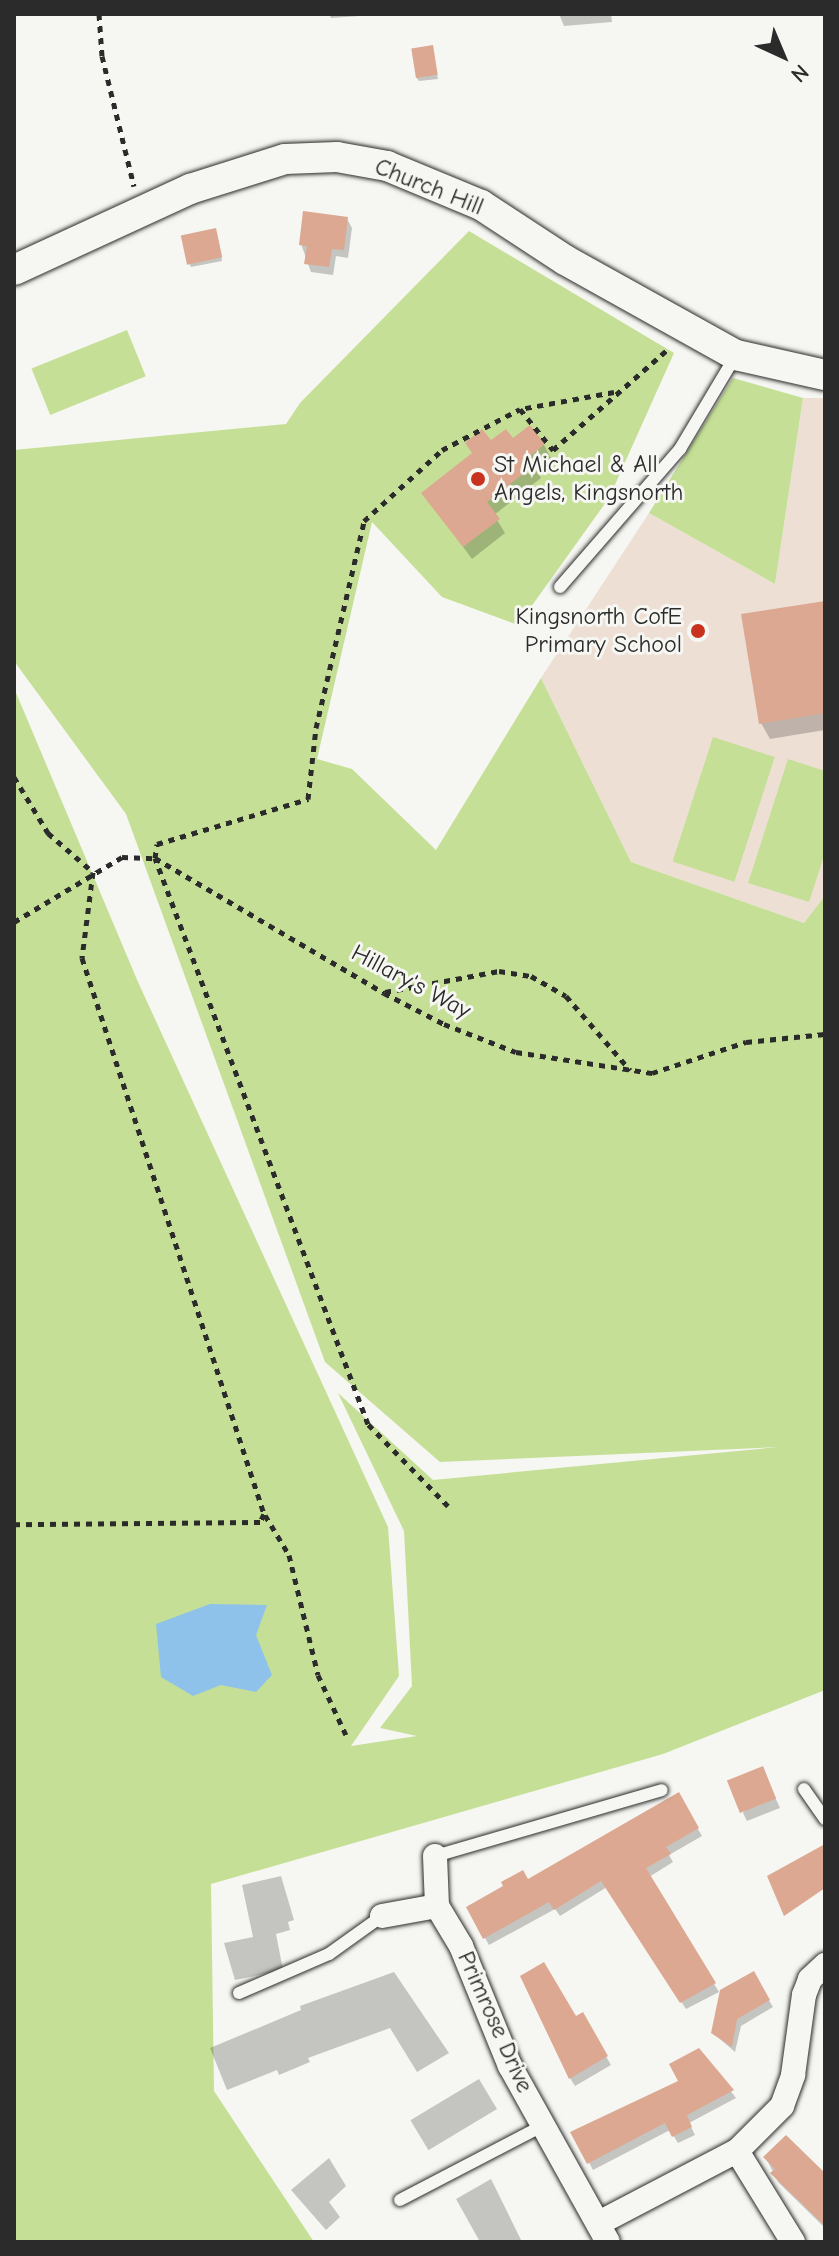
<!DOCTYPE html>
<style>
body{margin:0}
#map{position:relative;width:839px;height:2256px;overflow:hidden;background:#f6f6f2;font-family:"Comic Neue",sans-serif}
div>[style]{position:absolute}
.built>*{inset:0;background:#eedfd5}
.green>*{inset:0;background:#c5e096;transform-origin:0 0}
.water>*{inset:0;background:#8ec2eb}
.shadow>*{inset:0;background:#0003;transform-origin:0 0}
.building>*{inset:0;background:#dca891;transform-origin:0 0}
.path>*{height:5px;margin-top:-2.5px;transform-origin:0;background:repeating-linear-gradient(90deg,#2b2b2b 0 6px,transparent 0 12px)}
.roads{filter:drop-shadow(0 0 2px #2b2b2b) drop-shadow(0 0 2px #2b2b2b)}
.service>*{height:12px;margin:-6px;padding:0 6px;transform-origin:6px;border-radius:6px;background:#f6f6f2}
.minor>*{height:24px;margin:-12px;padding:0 12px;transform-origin:12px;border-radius:12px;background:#f6f6f2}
.tertiary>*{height:30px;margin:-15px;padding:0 15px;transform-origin:15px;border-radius:15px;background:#f6f6f2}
.dots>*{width:22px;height:22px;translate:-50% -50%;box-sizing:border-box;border:4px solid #f6f6f2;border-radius:50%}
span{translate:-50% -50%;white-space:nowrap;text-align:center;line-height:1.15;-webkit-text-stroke:6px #f6f6f2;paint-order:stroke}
.street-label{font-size:24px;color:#2b2b2b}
.poi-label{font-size:24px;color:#2b2b2b}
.left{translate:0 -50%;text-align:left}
.right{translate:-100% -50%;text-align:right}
.frame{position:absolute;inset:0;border:16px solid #2b2b2b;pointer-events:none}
.north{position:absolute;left:743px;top:16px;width:80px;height:80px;-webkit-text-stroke:6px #f6f6f2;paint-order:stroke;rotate:136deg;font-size:22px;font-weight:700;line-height:32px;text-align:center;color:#2b2b2b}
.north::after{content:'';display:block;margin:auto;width:28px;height:36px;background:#2b2b2b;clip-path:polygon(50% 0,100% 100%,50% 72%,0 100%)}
</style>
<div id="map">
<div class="built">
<i style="clip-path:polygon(803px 398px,825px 398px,825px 899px,804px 923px,631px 862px,541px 678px,649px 513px,775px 584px)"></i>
</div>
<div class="green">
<i style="clip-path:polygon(469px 231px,674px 353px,609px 498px,518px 625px,442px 597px,372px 522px,317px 759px,352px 769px,436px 850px,541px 678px,631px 862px,804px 923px,825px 896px,825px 1690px,663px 1754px,211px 1884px,214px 2091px,314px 2242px,14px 2242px,14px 688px,138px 982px,388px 1527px,399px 1676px,351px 1746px,417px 1736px,380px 1728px,412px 1686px,404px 1531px,338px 1393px,433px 1480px,779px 1447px,440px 1462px,325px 1362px,126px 814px,14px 661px,14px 450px,286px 424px,300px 403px)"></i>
<i style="left:127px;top:330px;width:50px;height:103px;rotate:68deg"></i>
<i style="clip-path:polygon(733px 378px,803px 398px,775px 584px,649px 513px)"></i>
<i style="left:713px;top:737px;width:65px;height:131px;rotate:18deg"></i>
<i style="clip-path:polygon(788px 759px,825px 771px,825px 853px,809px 902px,748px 883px)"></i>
</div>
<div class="water">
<i style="clip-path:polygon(210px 1604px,267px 1605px,256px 1635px,272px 1675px,256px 1692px,221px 1685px,193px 1696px,161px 1677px,156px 1624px)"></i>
</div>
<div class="shadow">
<i style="clip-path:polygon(329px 14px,388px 14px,331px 18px)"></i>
<i style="clip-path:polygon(559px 14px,611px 14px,612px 22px,564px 26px)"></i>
<i style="clip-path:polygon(432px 48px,438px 79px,419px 81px,416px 77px)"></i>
<i style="clip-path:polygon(347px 219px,352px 228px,348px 258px,336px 256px,333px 275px,311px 272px,301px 244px)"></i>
<i style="clip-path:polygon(217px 234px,222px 261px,191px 267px,189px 263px)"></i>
<i style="clip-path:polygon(513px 441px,544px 445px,551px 458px,536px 470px,541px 478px,494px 515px,505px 533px,472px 559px,424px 493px,490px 443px)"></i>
<i style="clip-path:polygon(825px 603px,825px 730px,770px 739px,761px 723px)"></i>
<i style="clip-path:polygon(766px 1777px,780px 1808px,747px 1821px,743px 1813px)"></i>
<i style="clip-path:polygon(678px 1795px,702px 1836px,669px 1855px,673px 1862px,649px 1877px,719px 1992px,686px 2009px,607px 1887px,560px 1916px,555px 1909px,489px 1945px,468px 1908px,527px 1882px)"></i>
<i style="clip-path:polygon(281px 1876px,294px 1920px,288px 1922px,290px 1930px,276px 1934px,283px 1970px,235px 1980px,224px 1943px,253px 1937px,242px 1885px)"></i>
<i style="clip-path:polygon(394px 1972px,449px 2053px,417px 2072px,390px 2028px,308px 2058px,310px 2062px,279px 2075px,277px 2070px,227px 2090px,210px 2048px,301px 2010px,300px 2006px)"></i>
<i style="clip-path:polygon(753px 1974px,773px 2007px,741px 2026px,735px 2052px,713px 2033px)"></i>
<i style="clip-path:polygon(582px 2015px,611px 2065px,575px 2086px,570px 2078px)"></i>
<i style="clip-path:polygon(707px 2060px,736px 2098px,689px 2123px,695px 2135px,678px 2143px,670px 2130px,593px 2170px,573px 2133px,688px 2078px)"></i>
<i style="left:479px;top:2079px;width:35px;height:80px;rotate:59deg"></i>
<i style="clip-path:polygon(329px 2158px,346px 2186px,329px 2202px,340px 2217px,326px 2230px,291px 2190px)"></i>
<i style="clip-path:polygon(766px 2158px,825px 2177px,825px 2228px,778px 2182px)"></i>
<i style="clip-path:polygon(491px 2179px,495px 2187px,522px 2242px,480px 2242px,456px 2199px)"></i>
</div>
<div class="building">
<i style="left:433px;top:45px;width:30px;height:22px;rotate:81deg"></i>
<i style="clip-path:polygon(303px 211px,348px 217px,344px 250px,332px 249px,329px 267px,304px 264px,307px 246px,299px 245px)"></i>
<i style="left:216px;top:228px;width:30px;height:36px;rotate:78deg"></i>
<i style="clip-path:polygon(530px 425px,545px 444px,529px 457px,535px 465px,487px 502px,500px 519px,463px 547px,421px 493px,472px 453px,465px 443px,482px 429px,491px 440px,506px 429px,513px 438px)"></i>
<i style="clip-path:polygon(825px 601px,825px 713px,759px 724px,741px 614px)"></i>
<i style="left:763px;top:1766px;width:35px;height:39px;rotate:68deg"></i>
<i style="clip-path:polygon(679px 1792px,699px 1828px,666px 1847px,671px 1854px,646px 1868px,716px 1983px,680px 2003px,601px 1881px,554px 1910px,549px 1902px,483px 1939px,466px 1907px,503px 1886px,501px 1882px,523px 1870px,528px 1879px)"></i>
<i style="clip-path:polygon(825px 1844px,825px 1888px,784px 1916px,767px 1876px)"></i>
<i style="clip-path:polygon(544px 1962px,576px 2016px,583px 2012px,608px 2056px,569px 2079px,520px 1976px)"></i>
<i style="clip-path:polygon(754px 1971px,770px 2000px,737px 2019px,732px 2047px,711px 2033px,720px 1990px)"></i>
<i style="clip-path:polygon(699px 2048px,734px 2090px,687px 2115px,692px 2127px,672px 2137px,665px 2123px,587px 2164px,570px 2132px,678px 2081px,669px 2064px)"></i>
<i style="clip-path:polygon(786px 2135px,825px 2173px,825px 2226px,770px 2173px,775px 2169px,763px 2157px)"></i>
</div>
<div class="path">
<i style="left:99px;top:14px;width:42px;rotate:85.9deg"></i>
<i style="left:102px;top:56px;width:134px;rotate:76.2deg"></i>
<i style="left:614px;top:392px;width:96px;rotate:169.7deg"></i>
<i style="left:520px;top:409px;width:53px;rotate:51.2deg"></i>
<i style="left:553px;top:450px;width:153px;rotate:-41.3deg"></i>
<i style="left:14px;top:777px;width:66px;rotate:58.7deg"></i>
<i style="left:48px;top:833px;width:60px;rotate:40.9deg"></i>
<i style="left:93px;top:872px;width:87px;rotate:97.3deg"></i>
<i style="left:82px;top:958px;width:585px;rotate:71.87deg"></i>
<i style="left:264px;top:1514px;width:9px;rotate:117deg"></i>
<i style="left:260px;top:1522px;width:246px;rotate:179.5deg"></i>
<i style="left:14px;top:922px;width:126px;rotate:-31deg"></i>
<i style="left:122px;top:857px;width:33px;rotate:2deg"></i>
<i style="left:155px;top:858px;width:266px;rotate:30.5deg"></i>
<i style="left:384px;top:993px;width:68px;rotate:27.3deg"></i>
<i style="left:444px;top:1024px;width:77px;rotate:21.3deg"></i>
<i style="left:516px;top:1052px;width:138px;rotate:8.8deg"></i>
<i style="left:652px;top:1073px;width:99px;rotate:-18.3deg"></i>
<i style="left:746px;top:1042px;width:79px;rotate:-5.8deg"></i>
<i style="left:385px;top:992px;width:116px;rotate:-10.4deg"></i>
<i style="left:499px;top:971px;width:32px;rotate:9deg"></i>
<i style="left:531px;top:976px;width:40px;rotate:29.7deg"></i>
<i style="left:566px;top:996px;width:98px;rotate:49.1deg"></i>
<i style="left:448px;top:1506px;width:115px;rotate:-134.3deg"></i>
<i style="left:368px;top:1424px;width:605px;rotate:-110.62deg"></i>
<i style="left:155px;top:858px;width:14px;rotate:-82deg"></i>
<i style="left:157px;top:844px;width:158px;rotate:-16.6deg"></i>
<i style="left:308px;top:799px;width:71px;rotate:-83.6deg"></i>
<i style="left:316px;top:728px;width:212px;rotate:-76.9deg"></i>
<i style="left:364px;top:521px;width:105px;rotate:-42.3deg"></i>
<i style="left:442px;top:450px;width:88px;rotate:-27.7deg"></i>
<i style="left:265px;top:1515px;width:47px;rotate:59deg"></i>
<i style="left:289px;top:1555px;width:123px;rotate:76.4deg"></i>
<i style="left:318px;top:1675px;width:66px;rotate:65deg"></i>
</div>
<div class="roads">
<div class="service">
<i style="left:560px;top:587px;width:183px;rotate:-49deg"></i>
<i style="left:680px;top:449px;width:109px;rotate:-59.2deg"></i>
<i style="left:804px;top:1789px;width:37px;rotate:55deg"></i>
<i style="left:435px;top:1856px;width:236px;rotate:-16.2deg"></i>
<i style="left:239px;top:1993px;width:98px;rotate:-23.4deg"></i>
<i style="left:329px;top:1954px;width:65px;rotate:-35.6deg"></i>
<i style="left:400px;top:2200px;width:162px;rotate:-27.5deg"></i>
</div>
<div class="minor">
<i style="left:435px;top:1856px;width:50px;rotate:87.7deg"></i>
<i style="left:437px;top:1906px;width:47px;rotate:59deg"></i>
<i style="left:461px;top:1946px;width:130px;rotate:67.8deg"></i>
<i style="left:510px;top:2066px;width:201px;rotate:60.9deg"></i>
<i style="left:382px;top:1916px;width:56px;rotate:-10.3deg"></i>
<i style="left:737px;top:2151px;width:107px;rotate:58.4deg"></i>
<i style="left:599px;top:2223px;width:156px;rotate:-27.6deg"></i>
<i style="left:737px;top:2151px;width:64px;rotate:-45deg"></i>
<i style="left:782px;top:2106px;width:33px;rotate:-70deg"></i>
<i style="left:793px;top:2075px;width:81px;rotate:-82.2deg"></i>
<i style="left:804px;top:1995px;width:17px;rotate:-69deg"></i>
<i style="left:810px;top:1979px;width:21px;rotate:-43deg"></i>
</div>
<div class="tertiary">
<i style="left:14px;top:270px;width:194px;rotate:-24.7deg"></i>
<i style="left:190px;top:189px;width:100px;rotate:-17.5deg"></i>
<i style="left:285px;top:159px;width:52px;rotate:-2.2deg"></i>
<i style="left:337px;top:157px;width:51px;rotate:10.2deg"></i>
<i style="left:387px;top:166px;width:102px;rotate:22.5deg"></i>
<i style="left:481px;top:205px;width:100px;rotate:33.2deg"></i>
<i style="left:565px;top:260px;width:196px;rotate:29.1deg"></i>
<i style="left:736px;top:355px;width:91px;rotate:12.7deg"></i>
</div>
</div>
<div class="dots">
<i style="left:478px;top:479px;background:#c8321e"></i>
<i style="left:698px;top:631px;background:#c8321e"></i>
</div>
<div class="street-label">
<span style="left:429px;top:187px;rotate:22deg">Church Hill</span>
<span style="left:411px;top:982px;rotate:28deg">Hillary's Way</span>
<span style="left:495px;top:2022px;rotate:66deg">Primrose Drive</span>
</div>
<div class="poi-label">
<span class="left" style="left:494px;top:479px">St Michael &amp; All<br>Angels, Kingsnorth</span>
<span class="right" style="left:682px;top:631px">Kingsnorth CofE<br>Primary School</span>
</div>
<div class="frame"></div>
<div class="north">N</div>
</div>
